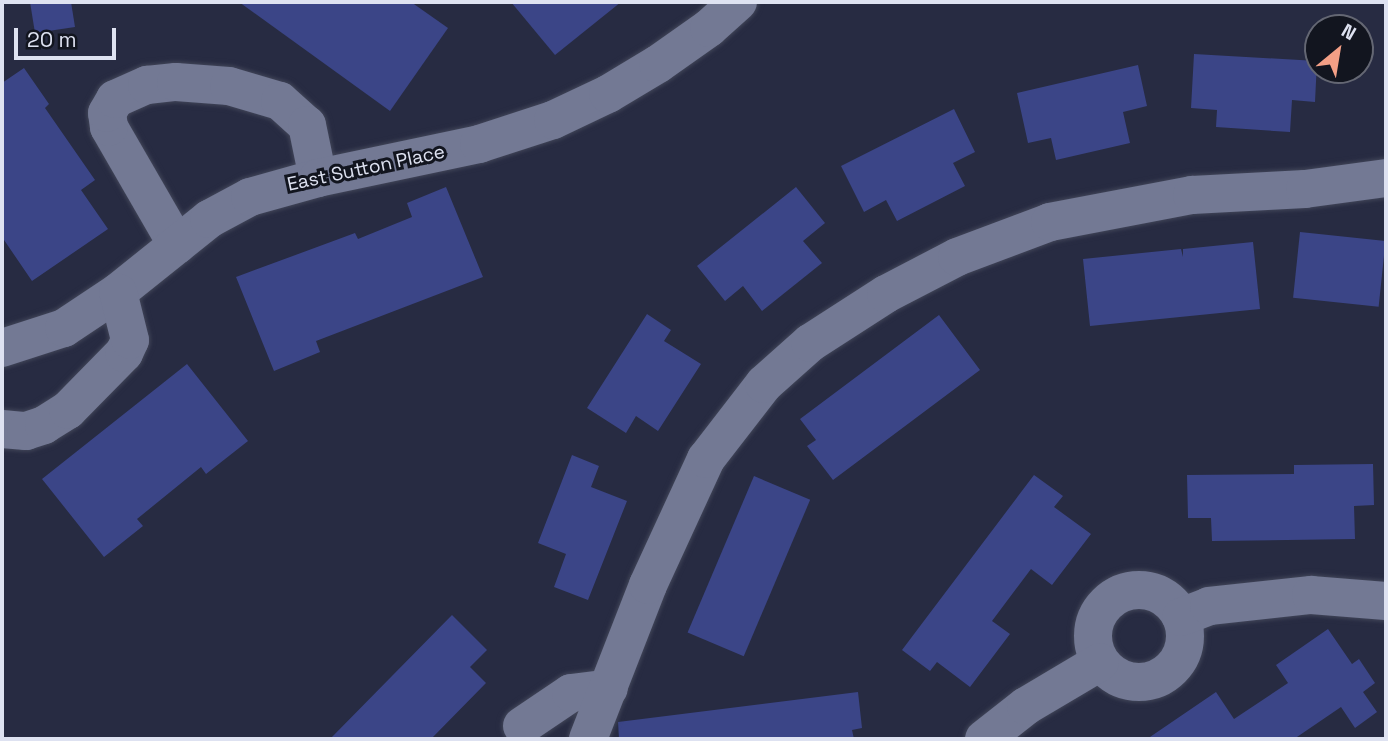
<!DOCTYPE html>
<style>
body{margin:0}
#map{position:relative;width:1388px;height:741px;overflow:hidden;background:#272b42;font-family:"Space Grotesk",sans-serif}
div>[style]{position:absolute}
.building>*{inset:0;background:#3b4587;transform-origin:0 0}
.roads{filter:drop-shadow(0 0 2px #414558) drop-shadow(0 0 2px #414558)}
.street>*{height:38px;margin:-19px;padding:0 19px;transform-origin:19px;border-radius:19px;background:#737994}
.street>.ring{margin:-19px;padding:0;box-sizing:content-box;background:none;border:38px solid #737994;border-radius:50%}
span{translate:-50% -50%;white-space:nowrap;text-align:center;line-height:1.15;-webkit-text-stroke:6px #12151f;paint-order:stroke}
.street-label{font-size:19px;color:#dee2f1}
.frame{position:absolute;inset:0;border:4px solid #dee2f1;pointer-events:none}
.north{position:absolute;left:1304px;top:14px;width:70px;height:70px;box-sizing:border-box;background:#12151f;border:2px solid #646773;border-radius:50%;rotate:30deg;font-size:19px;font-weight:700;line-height:28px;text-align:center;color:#dee2f1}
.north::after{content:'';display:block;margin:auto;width:24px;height:32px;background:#f39f86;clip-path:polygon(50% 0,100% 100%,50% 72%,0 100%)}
.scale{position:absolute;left:14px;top:28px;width:102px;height:32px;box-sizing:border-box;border:4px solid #dee2f1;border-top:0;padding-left:9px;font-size:21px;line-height:24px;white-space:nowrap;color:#dee2f1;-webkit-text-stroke:5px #12151f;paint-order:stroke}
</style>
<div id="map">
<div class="building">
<i style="clip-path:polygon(30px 2px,71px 2px,75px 27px,35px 33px)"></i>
<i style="clip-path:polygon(239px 2px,411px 2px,448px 28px,390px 111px)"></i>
<i style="clip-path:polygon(511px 2px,621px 2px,555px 55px)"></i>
<i style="clip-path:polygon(1194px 54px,1317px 61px,1315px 102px,1292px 100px,1290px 132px,1216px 127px,1217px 110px,1191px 108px)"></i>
<i style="clip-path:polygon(1138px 65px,1147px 106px,1123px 112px,1130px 143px,1056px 160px,1051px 138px,1028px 143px,1017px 93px)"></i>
<i style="clip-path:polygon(24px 68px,49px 104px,45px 108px,95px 180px,81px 190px,108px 229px,32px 281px,2px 237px,2px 83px)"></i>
<i style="clip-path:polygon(954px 109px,975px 152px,953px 163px,965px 186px,897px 221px,886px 200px,864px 212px,841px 166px)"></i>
<i style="clip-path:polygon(446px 187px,483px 277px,316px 341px,320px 352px,274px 371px,236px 277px,355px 233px,358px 239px,412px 217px,407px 203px)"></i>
<i style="clip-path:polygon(796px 187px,825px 223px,803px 241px,822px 263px,762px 311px,743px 286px,725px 301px,697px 266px)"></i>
<i style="left:1300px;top:232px;width:86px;height:66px;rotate:6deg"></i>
<i style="clip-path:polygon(1253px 242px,1260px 309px,1090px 326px,1083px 259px,1181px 249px,1183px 257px,1183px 249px)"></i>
<i style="clip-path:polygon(647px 314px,671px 330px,664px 341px,701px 364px,658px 431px,636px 416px,626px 433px,587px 408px)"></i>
<i style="clip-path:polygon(939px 315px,980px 370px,833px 480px,807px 446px,816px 440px,800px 419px)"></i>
<i style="clip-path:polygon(187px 364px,248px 441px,206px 474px,201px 467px,137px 519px,143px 526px,104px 557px,42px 479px)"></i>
<i style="clip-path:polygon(572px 455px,599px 466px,591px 487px,627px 501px,588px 600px,554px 587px,566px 554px,538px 543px)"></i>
<i style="clip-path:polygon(1373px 464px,1374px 505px,1354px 506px,1355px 539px,1212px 541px,1211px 518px,1188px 518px,1187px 475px,1294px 474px,1294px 465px)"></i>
<i style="clip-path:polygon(1034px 475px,1063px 496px,1054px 507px,1091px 534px,1052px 585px,1031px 569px,992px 621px,1010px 634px,970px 687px,937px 662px,930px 671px,902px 650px)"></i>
<i style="left:754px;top:476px;width:61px;height:170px;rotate:23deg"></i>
<i style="clip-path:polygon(452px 615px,487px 650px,470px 667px,486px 683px,431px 739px,330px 739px)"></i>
<i style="clip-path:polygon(1328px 629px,1352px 664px,1359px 659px,1375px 683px,1363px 692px,1377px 712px,1355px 728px,1341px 707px,1294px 739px,1147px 739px,1216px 692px,1234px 719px,1288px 683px,1276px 665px)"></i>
<i style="clip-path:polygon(858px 692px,862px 728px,852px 730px,854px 739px,619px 739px,618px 722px)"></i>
</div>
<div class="roads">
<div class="street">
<i style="left:177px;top:245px;width:136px;rotate:-120deg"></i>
<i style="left:109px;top:127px;width:14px;rotate:-98deg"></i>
<i style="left:107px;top:113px;width:16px;rotate:-60deg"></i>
<i style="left:115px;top:99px;width:35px;rotate:-24deg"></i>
<i style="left:147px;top:85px;width:29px;rotate:-6deg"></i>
<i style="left:176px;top:82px;width:53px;rotate:4.3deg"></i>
<i style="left:229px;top:86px;width:53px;rotate:16.4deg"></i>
<i style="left:280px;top:101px;width:36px;rotate:42deg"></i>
<i style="left:307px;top:125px;width:54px;rotate:78.3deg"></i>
<i style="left:2px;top:348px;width:65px;rotate:-17.9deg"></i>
<i style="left:64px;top:328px;width:65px;rotate:-33.7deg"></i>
<i style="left:118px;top:292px;width:117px;rotate:-38.7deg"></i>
<i style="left:209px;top:219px;width:47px;rotate:-28.2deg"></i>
<i style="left:250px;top:197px;width:71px;rotate:-15.6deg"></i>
<i style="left:318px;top:178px;width:165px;rotate:-11.9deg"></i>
<i style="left:479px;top:144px;width:78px;rotate:-18deg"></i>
<i style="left:553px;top:120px;width:61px;rotate:-25.3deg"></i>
<i style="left:608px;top:94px;width:58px;rotate:-31deg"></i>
<i style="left:658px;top:64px;width:62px;rotate:-35.2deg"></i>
<i style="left:709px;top:28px;width:39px;rotate:-42deg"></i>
<i style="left:2px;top:429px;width:24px;rotate:5deg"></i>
<i style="left:26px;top:431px;width:19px;rotate:-18deg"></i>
<i style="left:44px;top:425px;width:28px;rotate:-32deg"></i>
<i style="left:68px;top:410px;width:80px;rotate:-45.5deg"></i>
<i style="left:124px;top:353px;width:14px;rotate:-65deg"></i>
<i style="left:130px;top:340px;width:49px;rotate:-104deg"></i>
<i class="ring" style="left:1093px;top:590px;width:54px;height:54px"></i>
<i style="left:1181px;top:617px;width:30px;rotate:-21deg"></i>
<i style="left:1209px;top:606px;width:103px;rotate:-6.2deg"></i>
<i style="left:1311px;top:595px;width:75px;rotate:4.6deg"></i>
<i style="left:522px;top:726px;width:59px;rotate:-34deg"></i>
<i style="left:571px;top:693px;width:38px;rotate:-7deg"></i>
<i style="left:588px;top:739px;width:165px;rotate:-68.7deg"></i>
<i style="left:648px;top:585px;width:139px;rotate:-65.3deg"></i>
<i style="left:706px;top:459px;width:95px;rotate:-52.3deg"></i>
<i style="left:764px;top:384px;width:62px;rotate:-41.7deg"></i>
<i style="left:810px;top:343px;width:90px;rotate:-32.8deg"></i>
<i style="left:886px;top:294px;width:80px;rotate:-27.5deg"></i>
<i style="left:957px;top:257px;width:99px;rotate:-20.6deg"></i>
<i style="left:1050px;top:222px;width:145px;rotate:-10.8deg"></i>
<i style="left:1192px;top:195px;width:113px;rotate:-3deg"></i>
<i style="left:1305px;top:189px;width:82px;rotate:-7.7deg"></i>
<i style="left:984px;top:739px;width:53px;rotate:-38.2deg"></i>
<i style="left:1026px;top:706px;width:86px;rotate:-30.7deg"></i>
</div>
</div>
<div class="street-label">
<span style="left:366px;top:168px;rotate:-12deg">East Sutton Place</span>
</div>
<div class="frame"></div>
<div class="north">N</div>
<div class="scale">20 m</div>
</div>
